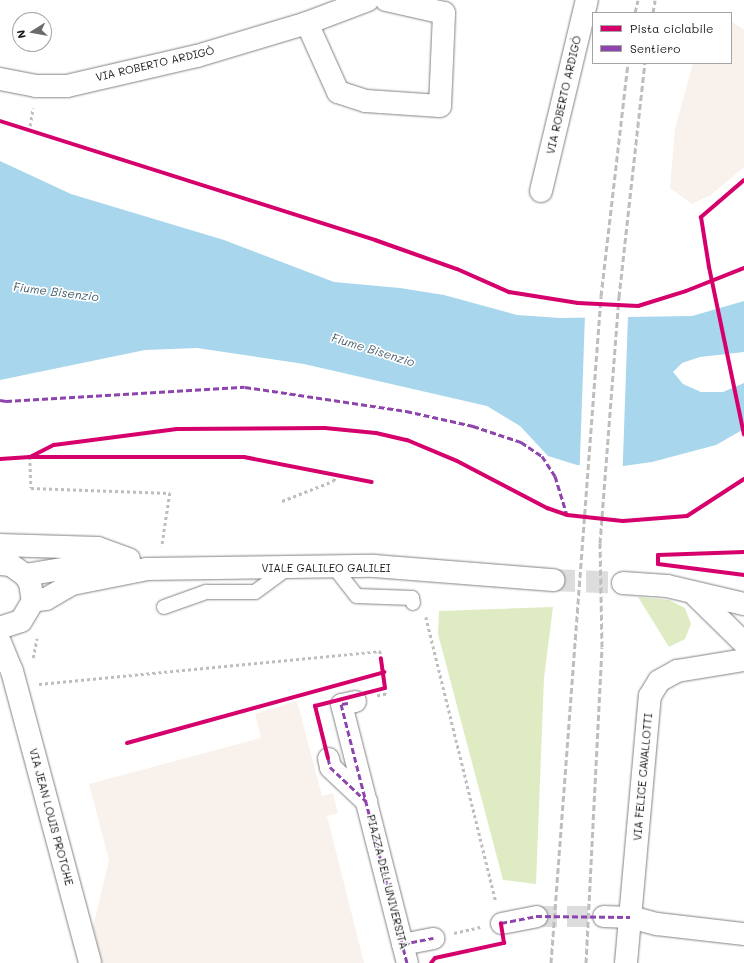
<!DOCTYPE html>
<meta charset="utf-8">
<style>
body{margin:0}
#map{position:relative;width:744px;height:963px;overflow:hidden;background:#fff;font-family:Mali,sans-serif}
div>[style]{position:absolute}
.built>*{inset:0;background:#f9f1ec}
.green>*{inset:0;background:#dfecc3}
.water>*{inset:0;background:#a8d6ec}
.pier>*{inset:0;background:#fff;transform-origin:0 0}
.pedestrian-tunnel>*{height:21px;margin-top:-10.5px;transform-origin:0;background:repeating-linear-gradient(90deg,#ddd 0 21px,transparent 0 31px)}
.tertiary-tunnel>*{height:22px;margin-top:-11px;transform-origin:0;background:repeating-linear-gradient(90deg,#ddd 0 22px,transparent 0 33px)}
.path>*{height:2.5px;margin-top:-1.25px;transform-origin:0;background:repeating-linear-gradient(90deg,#bebebe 0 3px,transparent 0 6px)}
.roads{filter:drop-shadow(0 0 1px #828282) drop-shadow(0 0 1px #828282)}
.service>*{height:14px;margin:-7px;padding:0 7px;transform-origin:7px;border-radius:7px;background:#fff}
.pedestrian>*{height:21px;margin:-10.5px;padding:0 10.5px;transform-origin:10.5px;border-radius:10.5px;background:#fff}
.minor>*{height:22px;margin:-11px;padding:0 11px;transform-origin:11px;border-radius:11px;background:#fff}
.tertiary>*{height:22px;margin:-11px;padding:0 11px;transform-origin:11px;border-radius:11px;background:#fff}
.rail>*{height:3px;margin-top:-1.5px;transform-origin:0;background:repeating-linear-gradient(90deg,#bebebe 0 6px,transparent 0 9px)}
.quiet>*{height:3px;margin-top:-1.5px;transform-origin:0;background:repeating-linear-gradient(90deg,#8e44ad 0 6px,transparent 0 9px)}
.cycleway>*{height:4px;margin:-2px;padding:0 2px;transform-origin:2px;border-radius:2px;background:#d6006c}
span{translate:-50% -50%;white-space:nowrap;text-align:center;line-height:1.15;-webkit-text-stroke:3.5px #fff;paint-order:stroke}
.street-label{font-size:11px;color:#1c1c1c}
.water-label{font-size:12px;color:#455f6c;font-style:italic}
.legend{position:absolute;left:592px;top:12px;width:140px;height:52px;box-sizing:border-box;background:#fff;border:1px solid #a4a4a4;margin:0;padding:5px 7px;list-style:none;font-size:12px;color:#1c1c1c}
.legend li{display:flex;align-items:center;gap:8px;height:20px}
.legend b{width:20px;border:1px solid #a4a4a4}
.north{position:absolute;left:12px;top:12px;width:40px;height:40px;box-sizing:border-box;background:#fff;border:1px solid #a4a4a4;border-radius:50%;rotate:259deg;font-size:11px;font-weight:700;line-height:16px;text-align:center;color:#1c1c1c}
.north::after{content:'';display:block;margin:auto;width:14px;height:18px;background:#6b6b6b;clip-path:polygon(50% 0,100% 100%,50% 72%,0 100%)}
</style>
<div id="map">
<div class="built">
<i style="clip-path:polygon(731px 21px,744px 30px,744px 167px,711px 195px,692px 204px,670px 188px,675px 129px,693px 63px,731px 63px)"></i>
<i style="clip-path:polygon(297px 701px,322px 796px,333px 793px,338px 813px,327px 816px,364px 963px,102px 963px,93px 927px,109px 860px,89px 784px,261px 738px,255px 714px)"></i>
</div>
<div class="green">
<i style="clip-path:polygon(638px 597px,669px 600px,685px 608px,691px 624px,685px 639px,669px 647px)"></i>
<i style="clip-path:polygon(553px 607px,544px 678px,536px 884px,503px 880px,438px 634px,439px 611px)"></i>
</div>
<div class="water">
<i style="clip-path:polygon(0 161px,71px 194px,224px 240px,334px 282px,400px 288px,444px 295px,517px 315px,560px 318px,692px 316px,744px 301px,744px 352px,700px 357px,682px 363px,673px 372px,683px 384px,701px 392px,723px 392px,744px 383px,744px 429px,716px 445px,652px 462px,616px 467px,577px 465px,548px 456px,520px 426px,487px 406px,304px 364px,197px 348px,145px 350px,0 380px)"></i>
</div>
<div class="pier">
<i style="left:628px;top:315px;width:153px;height:43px;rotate:92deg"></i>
</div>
<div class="pedestrian-tunnel">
<i style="left:536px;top:916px;width:67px"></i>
</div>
<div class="tertiary-tunnel">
<i style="left:553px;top:580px;width:70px;rotate:2.5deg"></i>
</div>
<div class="path">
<i style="left:29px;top:132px;width:24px;rotate:-81deg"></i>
<i style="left:30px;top:457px;width:31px;rotate:88deg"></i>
<i style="left:31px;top:488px;width:139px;rotate:2.1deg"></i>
<i style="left:170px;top:493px;width:54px;rotate:98.6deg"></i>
<i style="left:282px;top:501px;width:55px;rotate:-21.4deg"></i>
<i style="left:333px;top:481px;width:7px;rotate:-56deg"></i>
<i style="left:426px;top:617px;width:293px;rotate:76.2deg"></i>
<i style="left:33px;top:658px;width:20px;rotate:-79deg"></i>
<i style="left:39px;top:684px;width:343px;rotate:-5.5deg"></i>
<i style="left:380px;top:651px;width:43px;rotate:82.1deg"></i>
<i style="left:386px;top:694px;width:9px;rotate:167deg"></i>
<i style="left:454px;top:933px;width:27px;rotate:-13deg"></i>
</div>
<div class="roads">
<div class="service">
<i style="left:334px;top:567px;width:37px;rotate:52deg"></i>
<i style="left:357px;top:596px;width:55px;rotate:2.1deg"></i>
<i style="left:412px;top:598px;width:5px;rotate:79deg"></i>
<i style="left:164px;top:607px;width:45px;rotate:-19.7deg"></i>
<i style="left:206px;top:592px;width:49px"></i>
<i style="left:255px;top:592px;width:41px;rotate:-36deg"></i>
</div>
<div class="pedestrian">
<i style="left:355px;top:701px;width:14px;rotate:168deg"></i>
<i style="left:341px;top:704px;width:267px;rotate:75.7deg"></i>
<i style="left:328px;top:758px;width:9px;rotate:77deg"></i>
<i style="left:330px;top:767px;width:50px;rotate:43.4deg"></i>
<i style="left:603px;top:916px;width:27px;rotate:2deg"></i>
<i style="left:501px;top:923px;width:36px;rotate:-11deg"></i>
<i style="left:402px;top:944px;width:32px;rotate:-11deg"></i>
</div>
<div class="minor">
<i style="left:307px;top:23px;width:76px;rotate:65.8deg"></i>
<i style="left:338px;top:92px;width:29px;rotate:18deg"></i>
<i style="left:366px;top:101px;width:74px;rotate:3.9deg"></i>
<i style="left:440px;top:106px;width:93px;rotate:-87.5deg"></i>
<i style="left:444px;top:13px;width:59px;rotate:-167.4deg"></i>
<i style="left:0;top:79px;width:37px;rotate:11deg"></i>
<i style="left:36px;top:86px;width:31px"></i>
<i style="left:67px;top:86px;width:133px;rotate:-13deg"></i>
<i style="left:197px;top:56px;width:115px;rotate:-16.7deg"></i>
<i style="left:307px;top:23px;width:65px;rotate:-20.7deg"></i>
<i style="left:541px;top:191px;width:196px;rotate:-76.5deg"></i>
<i style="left:630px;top:917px;width:28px;rotate:15deg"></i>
<i style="left:657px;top:924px;width:88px;rotate:6.6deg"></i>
<i style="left:626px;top:963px;width:268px;rotate:-84.9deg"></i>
<i style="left:650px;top:696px;width:17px;rotate:-59deg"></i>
<i style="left:659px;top:681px;width:21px;rotate:-29deg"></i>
<i style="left:677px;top:671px;width:68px;rotate:-9.3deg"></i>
</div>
<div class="tertiary">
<i style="left:0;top:545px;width:98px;rotate:1.8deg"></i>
<i style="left:98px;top:548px;width:33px;rotate:20deg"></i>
<i style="left:0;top:564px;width:11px;rotate:5deg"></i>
<i style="left:11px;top:565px;width:17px;rotate:36deg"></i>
<i style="left:25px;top:575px;width:9px;rotate:58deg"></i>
<i style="left:30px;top:583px;width:18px;rotate:81deg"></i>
<i style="left:33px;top:601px;width:23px;rotate:121deg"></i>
<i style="left:21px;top:621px;width:22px;rotate:162deg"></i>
<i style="left:25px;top:575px;width:93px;rotate:-9.3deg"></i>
<i style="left:623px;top:583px;width:44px;rotate:3.9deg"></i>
<i style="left:667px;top:586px;width:79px;rotate:13.2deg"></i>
<i style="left:693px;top:593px;width:71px;rotate:44.4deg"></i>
<i style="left:33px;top:601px;width:13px;rotate:-9deg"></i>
<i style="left:46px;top:599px;width:30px;rotate:-30deg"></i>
<i style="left:72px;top:584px;width:76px;rotate:-11.3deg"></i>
<i style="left:147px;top:569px;width:227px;rotate:-0.8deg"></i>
<i style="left:374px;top:566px;width:180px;rotate:4.5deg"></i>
<i style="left:0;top:642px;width:31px;rotate:68deg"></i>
<i style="left:12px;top:671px;width:302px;rotate:75deg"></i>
</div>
</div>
<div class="rail">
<i style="left:635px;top:13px;width:13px;rotate:-77deg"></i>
<i style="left:653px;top:13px;width:13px;rotate:-81deg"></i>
<i style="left:551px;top:963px;width:669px;rotate:-85.71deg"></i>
<i style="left:601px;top:296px;width:235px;rotate:-83.4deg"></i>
<i style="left:586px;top:963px;width:316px;rotate:-87.1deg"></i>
<i style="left:602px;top:647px;width:104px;rotate:-91.1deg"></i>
<i style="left:600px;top:543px;width:247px;rotate:-85.6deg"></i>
<i style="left:619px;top:297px;width:235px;rotate:-83.7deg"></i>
</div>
<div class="quiet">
<i style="left:0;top:400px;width:6px;rotate:9deg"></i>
<i style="left:6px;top:401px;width:239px;rotate:-3.4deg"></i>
<i style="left:245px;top:387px;width:163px;rotate:8.5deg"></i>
<i style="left:406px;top:411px;width:69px;rotate:12.6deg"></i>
<i style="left:473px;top:426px;width:51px;rotate:18.4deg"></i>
<i style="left:521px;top:442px;width:25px;rotate:34deg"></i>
<i style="left:542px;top:456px;width:24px;rotate:57deg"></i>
<i style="left:555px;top:476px;width:41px;rotate:72.9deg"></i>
<i style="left:348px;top:703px;width:7px;rotate:172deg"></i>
<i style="left:341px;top:704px;width:267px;rotate:75.7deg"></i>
<i style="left:328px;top:758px;width:9px;rotate:77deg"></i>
<i style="left:330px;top:767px;width:50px;rotate:43.4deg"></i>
<i style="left:501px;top:923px;width:36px;rotate:-11deg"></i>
<i style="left:536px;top:916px;width:94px;rotate:0.6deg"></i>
<i style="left:402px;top:944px;width:32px;rotate:-11deg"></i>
</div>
<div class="cycleway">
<i style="left:0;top:121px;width:393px;rotate:17.6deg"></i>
<i style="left:375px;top:240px;width:87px;rotate:19.5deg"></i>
<i style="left:457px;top:269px;width:57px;rotate:23.9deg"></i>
<i style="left:509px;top:292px;width:70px;rotate:9.1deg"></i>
<i style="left:578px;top:303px;width:60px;rotate:2.9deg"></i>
<i style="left:638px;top:306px;width:50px;rotate:-17.4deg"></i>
<i style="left:686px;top:291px;width:62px;rotate:-21.6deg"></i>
<i style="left:744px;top:180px;width:57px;rotate:139.3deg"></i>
<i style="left:701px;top:217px;width:51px;rotate:80.9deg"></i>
<i style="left:709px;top:267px;width:171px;rotate:78.2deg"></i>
<i style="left:30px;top:457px;width:214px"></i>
<i style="left:244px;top:457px;width:130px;rotate:11.1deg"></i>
<i style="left:0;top:459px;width:30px;rotate:-4deg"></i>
<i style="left:30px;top:457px;width:27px;rotate:-27deg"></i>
<i style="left:54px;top:445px;width:124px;rotate:-7.4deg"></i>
<i style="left:177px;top:429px;width:148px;rotate:-0.4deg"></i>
<i style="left:325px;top:428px;width:51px;rotate:5.6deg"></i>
<i style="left:376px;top:433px;width:32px;rotate:13deg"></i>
<i style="left:407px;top:440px;width:54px;rotate:22.8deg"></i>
<i style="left:457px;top:461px;width:102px;rotate:27.6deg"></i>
<i style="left:547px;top:508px;width:21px;rotate:19deg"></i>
<i style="left:567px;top:515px;width:56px;rotate:6.1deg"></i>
<i style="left:623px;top:521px;width:64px;rotate:-4.5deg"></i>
<i style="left:687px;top:516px;width:68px;rotate:-33deg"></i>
<i style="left:744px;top:552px;width:86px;rotate:178deg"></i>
<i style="left:658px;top:555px;width:9px;rotate:90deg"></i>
<i style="left:658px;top:564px;width:87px;rotate:7.3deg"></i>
<i style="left:127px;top:743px;width:267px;rotate:-15.4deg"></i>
<i style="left:328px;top:758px;width:54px;rotate:-104deg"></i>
<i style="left:315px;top:706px;width:72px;rotate:-14.4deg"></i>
<i style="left:385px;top:688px;width:30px;rotate:-98deg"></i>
<i style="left:431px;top:963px;width:6px;rotate:-51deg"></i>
<i style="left:435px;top:958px;width:71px;rotate:-12.3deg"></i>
<i style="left:504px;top:943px;width:20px;rotate:-99deg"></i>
</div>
<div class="street-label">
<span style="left:155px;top:64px;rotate:-13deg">VIA ROBERTO ARDIGÒ</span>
<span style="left:564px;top:95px;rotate:-77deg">VIA ROBERTO ARDIGÒ</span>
<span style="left:326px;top:568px">VIALE GALILEO GALILEI</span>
<span style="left:643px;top:777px;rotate:-85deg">VIA FELICE CAVALLOTTI</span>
<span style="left:51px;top:817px;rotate:75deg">VIA JEAN LOUIS PROTCHE</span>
<span style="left:387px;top:882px;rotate:76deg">PIAZZA DELL'UNIVERSITÀ</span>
</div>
<div class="water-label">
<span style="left:56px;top:292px;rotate:7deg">Fiume Bisenzio</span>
<span style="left:373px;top:350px;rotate:17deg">Fiume Bisenzio</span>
</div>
<ul class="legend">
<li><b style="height:5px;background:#d6006c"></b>Pista ciclabile</li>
<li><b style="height:5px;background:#8e44ad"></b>Sentiero</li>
</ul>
<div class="north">N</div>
</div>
